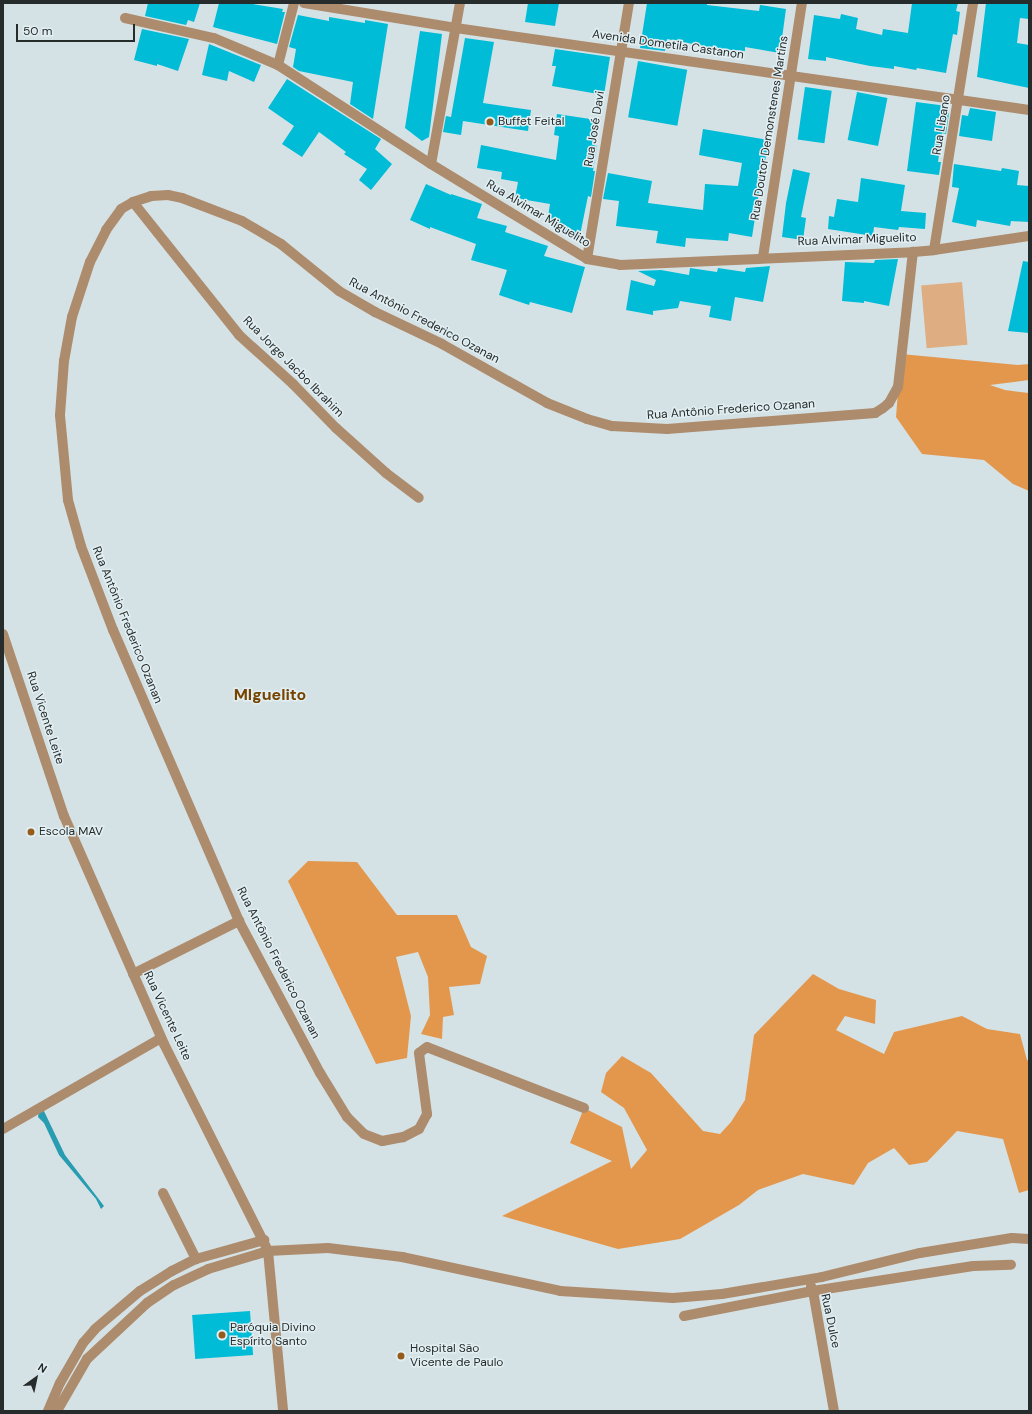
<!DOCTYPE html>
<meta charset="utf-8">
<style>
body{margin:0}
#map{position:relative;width:1032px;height:1414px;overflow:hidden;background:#d5e2e5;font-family:"DM Sans",sans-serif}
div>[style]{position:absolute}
.green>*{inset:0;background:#dead81;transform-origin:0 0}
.forest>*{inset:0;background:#e3974d}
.water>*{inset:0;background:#289cb1}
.building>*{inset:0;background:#00bcd7;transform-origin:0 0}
.minor>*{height:10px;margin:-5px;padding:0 5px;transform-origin:5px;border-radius:5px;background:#ad8c6e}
.dots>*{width:11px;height:11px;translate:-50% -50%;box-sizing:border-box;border:2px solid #e2eff2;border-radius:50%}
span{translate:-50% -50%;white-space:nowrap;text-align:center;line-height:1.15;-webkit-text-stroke:3px #e2eff2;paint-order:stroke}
.street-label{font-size:12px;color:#262b2c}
.poi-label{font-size:12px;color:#262b2c}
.left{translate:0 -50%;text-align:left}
.district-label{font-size:16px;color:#774300;font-weight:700}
.frame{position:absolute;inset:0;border:4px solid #262b2c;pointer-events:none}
.north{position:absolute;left:16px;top:1358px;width:40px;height:40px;-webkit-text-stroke:3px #e2eff2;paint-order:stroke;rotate:33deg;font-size:11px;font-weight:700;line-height:16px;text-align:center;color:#262b2c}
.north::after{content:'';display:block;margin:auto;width:14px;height:18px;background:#262b2c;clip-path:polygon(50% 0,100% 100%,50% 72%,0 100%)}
.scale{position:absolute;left:16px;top:24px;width:119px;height:18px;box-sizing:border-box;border:2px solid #262b2c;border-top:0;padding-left:5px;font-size:12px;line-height:14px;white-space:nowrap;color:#262b2c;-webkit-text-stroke:3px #e2eff2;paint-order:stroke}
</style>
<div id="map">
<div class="green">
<i style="left:962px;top:282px;width:63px;height:41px;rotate:85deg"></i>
</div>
<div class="forest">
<i style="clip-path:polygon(901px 354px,1018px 365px,1029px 364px,1029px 380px,990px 385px,1005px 390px,1029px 393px,1029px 491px,1013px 484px,984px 460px,922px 454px,896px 417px)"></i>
<i style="clip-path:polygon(308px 861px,357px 862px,397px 915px,457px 915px,471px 947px,487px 956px,480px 984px,449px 987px,454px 1015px,443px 1017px,442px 1039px,421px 1034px,430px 1015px,428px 977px,418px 952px,396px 957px,411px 1016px,407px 1058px,376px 1064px,288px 881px)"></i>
<i style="clip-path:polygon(813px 974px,839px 989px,876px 1000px,875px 1024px,845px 1016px,836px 1030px,884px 1054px,894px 1032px,962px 1016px,987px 1029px,1020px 1034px,1027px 1060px,1029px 1061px,1029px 1190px,1019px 1193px,1003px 1139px,957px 1131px,927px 1162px,909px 1165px,894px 1148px,868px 1163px,854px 1185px,803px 1174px,758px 1190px,739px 1205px,680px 1239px,618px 1249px,502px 1216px,612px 1161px,570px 1143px,584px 1108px,622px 1127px,631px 1169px,647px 1150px,624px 1108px,601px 1092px,606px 1073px,622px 1056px,651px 1073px,703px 1131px,720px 1134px,731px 1122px,745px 1100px,754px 1035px)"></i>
</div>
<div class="water">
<i style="clip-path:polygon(43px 1109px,65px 1155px,104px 1206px,101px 1209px,96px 1199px,59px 1155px,44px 1123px,38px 1117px,39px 1111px)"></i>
</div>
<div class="building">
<i style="clip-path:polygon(148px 3px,200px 3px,194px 22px,188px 20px,186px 25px,145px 16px)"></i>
<i style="clip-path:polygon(219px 3px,246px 3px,283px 9px,282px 12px,285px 12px,277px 44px,213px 27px)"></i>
<i style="clip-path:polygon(528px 3px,559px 3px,555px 26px,525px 22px)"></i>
<i style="clip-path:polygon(647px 3px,707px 3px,707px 5px,759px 11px,760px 5px,786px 9px,780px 53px,745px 47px,745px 51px,719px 49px,667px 39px,665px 51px,640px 48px)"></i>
<i style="clip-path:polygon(912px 3px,958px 3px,956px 11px,960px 12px,957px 35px,953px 34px,946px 73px,917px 68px,916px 70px,894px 66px,894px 69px,870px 66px,826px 57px,826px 61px,808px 59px,814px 15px,840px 19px,841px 14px,858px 18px,856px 29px,882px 35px,883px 29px,908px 33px)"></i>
<i style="clip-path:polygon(986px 3px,1029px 3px,1029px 19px,1020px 18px,1017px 43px,1029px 45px,1029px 88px,977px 77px)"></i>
<i style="clip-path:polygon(298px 15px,329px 21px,329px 17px,365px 23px,365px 20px,388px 24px,373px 119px,350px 104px,353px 82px,299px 71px,293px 67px,296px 49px,289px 47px)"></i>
<i style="clip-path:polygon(142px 29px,189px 39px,178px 71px,157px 64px,157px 66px,134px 60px)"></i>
<i style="clip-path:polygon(420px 31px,442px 34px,429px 137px,422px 141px,405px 128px)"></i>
<i style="clip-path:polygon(465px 38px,494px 42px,483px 103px,531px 110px,528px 131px,463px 121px,461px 135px,443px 132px,446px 116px,451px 117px)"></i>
<i style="clip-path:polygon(209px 44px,261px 65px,254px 82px,229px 71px,227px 81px,202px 75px)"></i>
<i style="clip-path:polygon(555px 49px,610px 57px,604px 95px,552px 86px,556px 66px,552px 66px)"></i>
<i style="left:638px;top:61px;width:50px;height:57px;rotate:10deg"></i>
<i style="clip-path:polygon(287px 79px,381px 139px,375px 149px,392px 164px,371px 190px,359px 180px,367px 169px,344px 154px,346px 152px,319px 132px,302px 157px,282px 144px,294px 126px,268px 108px)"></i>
<i style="left:805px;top:87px;width:27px;height:53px;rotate:8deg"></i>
<i style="left:857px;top:92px;width:31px;height:49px;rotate:11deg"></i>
<i style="clip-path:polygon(916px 102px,947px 106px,946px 112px,949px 113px,946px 134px,942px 133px,938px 162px,941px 162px,939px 175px,907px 171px)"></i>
<i style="clip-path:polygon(970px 108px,996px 112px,992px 141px,959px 136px,962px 115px,968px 116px)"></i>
<i style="clip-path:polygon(557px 114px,597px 120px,593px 145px,597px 146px,593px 171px,595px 171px,591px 197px,588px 196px,579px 240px,547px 223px,550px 204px,515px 198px,518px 182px,501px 179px,502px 172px,477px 168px,481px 145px,556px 160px,559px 136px,554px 135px)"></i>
<i style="clip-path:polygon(703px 129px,769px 140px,764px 166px,763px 166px,752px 237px,729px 233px,728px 241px,686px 238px,685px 247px,656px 243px,658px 231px,616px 226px,619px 201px,603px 199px,608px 173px,652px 181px,648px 203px,703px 210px,705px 184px,738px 186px,742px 163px,699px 155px)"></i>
<i style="clip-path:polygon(954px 164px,1001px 171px,1002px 168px,1019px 171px,1017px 185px,1029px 186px,1029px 222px,1011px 221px,1010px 226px,977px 220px,976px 227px,952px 222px,959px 188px,952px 187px)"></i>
<i style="clip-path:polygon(793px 169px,810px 173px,801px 217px,806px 218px,803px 240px,782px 237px,786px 203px)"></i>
<i style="clip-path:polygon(861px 178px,905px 185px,901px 211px,926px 213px,925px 229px,899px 227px,898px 230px,874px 227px,873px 236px,828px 229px,829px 216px,834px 217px,837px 199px,858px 202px)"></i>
<i style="clip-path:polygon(426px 184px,451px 195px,451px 194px,482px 204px,477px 218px,507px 226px,505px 232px,548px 246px,544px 256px,585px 267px,572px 313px,530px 302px,529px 305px,499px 295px,507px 270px,471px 260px,476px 244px,430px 227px,430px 229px,410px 220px)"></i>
<i style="clip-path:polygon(898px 259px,889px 306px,864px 301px,864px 303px,842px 301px,845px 262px,874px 263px,875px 260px)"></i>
<i style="clip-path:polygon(1023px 261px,1029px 262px,1029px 333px,1008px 331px)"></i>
<i style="clip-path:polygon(770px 266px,763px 302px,735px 297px,731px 321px,709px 317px,711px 306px,680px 301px,678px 308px,653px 311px,653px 315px,626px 310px,631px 280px,654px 286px,656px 280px,638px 271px,661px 270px,689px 275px,690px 268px,717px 272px,718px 268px,745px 272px,746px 268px)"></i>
<i style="left:250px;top:1311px;width:44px;height:58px;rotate:86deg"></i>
</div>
<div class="minor">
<i style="left:304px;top:3px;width:154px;rotate:9.3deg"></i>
<i style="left:456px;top:28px;width:579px;rotate:8.14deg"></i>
<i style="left:125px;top:18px;width:91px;rotate:12.7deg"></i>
<i style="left:214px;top:38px;width:69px;rotate:22.9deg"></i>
<i style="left:278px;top:65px;width:182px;rotate:32.9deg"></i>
<i style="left:431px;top:164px;width:183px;rotate:31.3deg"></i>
<i style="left:587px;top:259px;width:34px;rotate:10deg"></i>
<i style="left:620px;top:265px;width:293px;rotate:-2.5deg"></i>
<i style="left:913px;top:252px;width:21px;rotate:-5deg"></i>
<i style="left:934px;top:250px;width:96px;rotate:-8.4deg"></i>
<i style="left:278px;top:65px;width:64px;rotate:-75.5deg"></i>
<i style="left:431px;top:164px;width:164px;rotate:-79.8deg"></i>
<i style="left:133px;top:202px;width:170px;rotate:51.4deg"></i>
<i style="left:239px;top:335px;width:73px;rotate:42.2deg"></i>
<i style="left:293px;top:384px;width:62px;rotate:45.7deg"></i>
<i style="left:336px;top:428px;width:67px;rotate:42deg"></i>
<i style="left:386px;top:473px;width:41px;rotate:37.1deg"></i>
<i style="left:934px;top:250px;width:250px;rotate:-81deg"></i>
<i style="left:763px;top:257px;width:257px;rotate:-81.3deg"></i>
<i style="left:587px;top:259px;width:259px;rotate:-80.7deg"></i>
<i style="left:3px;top:634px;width:192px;rotate:71.5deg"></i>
<i style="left:64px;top:816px;width:249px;rotate:66.3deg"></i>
<i style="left:164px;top:1044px;width:232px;rotate:63.3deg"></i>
<i style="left:268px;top:1251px;width:161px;rotate:84.6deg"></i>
<i style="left:133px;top:974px;width:119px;rotate:-26.6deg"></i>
<i style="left:584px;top:1108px;width:168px;rotate:-158.8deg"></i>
<i style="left:427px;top:1047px;width:10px;rotate:143deg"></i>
<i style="left:419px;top:1053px;width:62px;rotate:82.5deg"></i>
<i style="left:427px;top:1114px;width:17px;rotate:118deg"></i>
<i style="left:419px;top:1129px;width:18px;rotate:153deg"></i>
<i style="left:403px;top:1137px;width:21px;rotate:169deg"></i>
<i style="left:382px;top:1141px;width:19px;rotate:-159deg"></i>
<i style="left:364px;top:1134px;width:24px;rotate:-135deg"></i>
<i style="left:347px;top:1117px;width:52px;rotate:-121.5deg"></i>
<i style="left:320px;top:1073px;width:172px;rotate:-118.1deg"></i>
<i style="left:239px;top:921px;width:317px;rotate:-113.4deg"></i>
<i style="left:113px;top:630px;width:90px;rotate:-110.9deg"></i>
<i style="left:81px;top:546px;width:48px;rotate:-105.8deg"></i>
<i style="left:68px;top:500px;width:85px;rotate:-95.4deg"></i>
<i style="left:60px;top:415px;width:54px;rotate:-85.8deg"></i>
<i style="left:64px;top:361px;width:45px;rotate:-79.7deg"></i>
<i style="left:72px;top:317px;width:58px;rotate:-71.9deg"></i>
<i style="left:90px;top:262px;width:36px;rotate:-63deg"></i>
<i style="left:106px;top:230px;width:26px;rotate:-54deg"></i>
<i style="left:121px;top:209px;width:14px;rotate:-30deg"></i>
<i style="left:133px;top:202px;width:19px;rotate:-18deg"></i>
<i style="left:151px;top:196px;width:17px;rotate:-3deg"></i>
<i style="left:168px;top:195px;width:14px;rotate:12deg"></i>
<i style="left:182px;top:198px;width:64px;rotate:21deg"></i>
<i style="left:242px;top:221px;width:45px;rotate:30.5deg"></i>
<i style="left:281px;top:244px;width:75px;rotate:39deg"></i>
<i style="left:339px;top:291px;width:42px;rotate:30.3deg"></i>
<i style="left:375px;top:312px;width:74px;rotate:25.5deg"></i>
<i style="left:442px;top:344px;width:120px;rotate:29.3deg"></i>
<i style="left:547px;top:403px;width:43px;rotate:21.8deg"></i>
<i style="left:587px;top:419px;width:26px;rotate:16deg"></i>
<i style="left:612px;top:426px;width:55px;rotate:3.1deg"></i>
<i style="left:667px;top:429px;width:209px;rotate:-4.4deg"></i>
<i style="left:875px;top:413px;width:9px;rotate:-32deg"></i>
<i style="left:883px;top:408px;width:8px;rotate:-40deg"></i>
<i style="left:889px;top:403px;width:18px;rotate:-61deg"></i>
<i style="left:898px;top:387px;width:136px;rotate:-83.7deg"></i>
<i style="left:3px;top:1129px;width:182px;rotate:-29.9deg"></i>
<i style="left:163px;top:1193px;width:74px;rotate:63.4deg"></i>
<i style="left:811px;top:1286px;width:5px;rotate:68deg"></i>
<i style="left:813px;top:1291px;width:162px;rotate:-8.9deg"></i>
<i style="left:973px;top:1266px;width:38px;rotate:-2deg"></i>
<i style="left:684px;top:1316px;width:131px;rotate:-11deg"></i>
<i style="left:813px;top:1291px;width:122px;rotate:80.1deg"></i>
<i style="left:48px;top:1411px;width:30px;rotate:-67deg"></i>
<i style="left:60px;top:1383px;width:46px;rotate:-60.1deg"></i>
<i style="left:83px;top:1343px;width:18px;rotate:-49deg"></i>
<i style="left:95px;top:1329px;width:59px;rotate:-40.2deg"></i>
<i style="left:140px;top:1291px;width:38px;rotate:-32deg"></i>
<i style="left:172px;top:1271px;width:27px;rotate:-27deg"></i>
<i style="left:196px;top:1259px;width:71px;rotate:-15.6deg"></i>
<i style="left:57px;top:1411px;width:60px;rotate:-60deg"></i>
<i style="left:87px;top:1359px;width:82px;rotate:-43deg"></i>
<i style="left:147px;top:1303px;width:32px;rotate:-34deg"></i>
<i style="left:174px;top:1285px;width:38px;rotate:-25deg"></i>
<i style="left:208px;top:1269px;width:63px;rotate:-16.7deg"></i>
<i style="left:268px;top:1251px;width:60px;rotate:-2.9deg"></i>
<i style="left:328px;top:1248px;width:75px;rotate:6.9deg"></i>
<i style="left:402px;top:1257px;width:162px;rotate:12.1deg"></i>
<i style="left:560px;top:1291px;width:113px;rotate:3.5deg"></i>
<i style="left:673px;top:1298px;width:49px;rotate:-4.7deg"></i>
<i style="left:722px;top:1294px;width:101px;rotate:-9.6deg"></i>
<i style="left:822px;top:1277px;width:101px;rotate:-13.8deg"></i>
<i style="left:920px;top:1253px;width:93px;rotate:-9.3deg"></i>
<i style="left:1012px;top:1238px;width:17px;rotate:3deg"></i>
</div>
<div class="dots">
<i style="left:490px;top:122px;background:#965b1b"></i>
<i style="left:31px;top:832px;background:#965b1b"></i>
<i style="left:222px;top:1335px;background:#965b1b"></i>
<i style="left:401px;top:1356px;background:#965b1b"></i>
</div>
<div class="street-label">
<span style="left:668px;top:45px;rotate:8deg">Avenida Dometila Castanon</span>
<span style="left:942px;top:125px;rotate:-81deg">Rua Libano</span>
<span style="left:770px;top:128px;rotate:-81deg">Rua Doutor Demonstenes Martins</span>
<span style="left:595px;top:129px;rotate:-81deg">Rua José Davi</span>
<span style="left:538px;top:214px;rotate:31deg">Rua Alvimar Miguelito</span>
<span style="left:857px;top:240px;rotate:-2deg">Rua Alvimar Miguelito</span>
<span style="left:424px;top:321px;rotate:28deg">Rua Antônio Frederico Ozanan</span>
<span style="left:293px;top:367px;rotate:45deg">Rua Jorge Jacbo Ibrahim</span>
<span style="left:731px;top:410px;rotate:-4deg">Rua Antônio Frederico Ozanan</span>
<span style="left:127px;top:625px;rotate:68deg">Rua Antônio Frederico Ozanan</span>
<span style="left:45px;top:718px;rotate:72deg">Rua Vicente Leite</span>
<span style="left:278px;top:963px;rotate:63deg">Rua Antônio Frederico Ozanan</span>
<span style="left:167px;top:1016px;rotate:65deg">Rua Vicente Leite</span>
<span style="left:830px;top:1321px;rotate:78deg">Rua Dulce</span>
</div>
<div class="poi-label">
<span class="left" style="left:498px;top:122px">Buffet Feital</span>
<span class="left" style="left:39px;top:832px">Escola MAV</span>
<span class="left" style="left:230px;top:1335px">Paróquia Divino<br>Espírito Santo</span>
<span class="left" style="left:410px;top:1356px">Hospital São<br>Vicente de Paulo</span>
</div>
<div class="district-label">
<span style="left:270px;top:695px">MIguelito</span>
</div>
<div class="frame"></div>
<div class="north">N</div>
<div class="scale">50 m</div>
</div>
